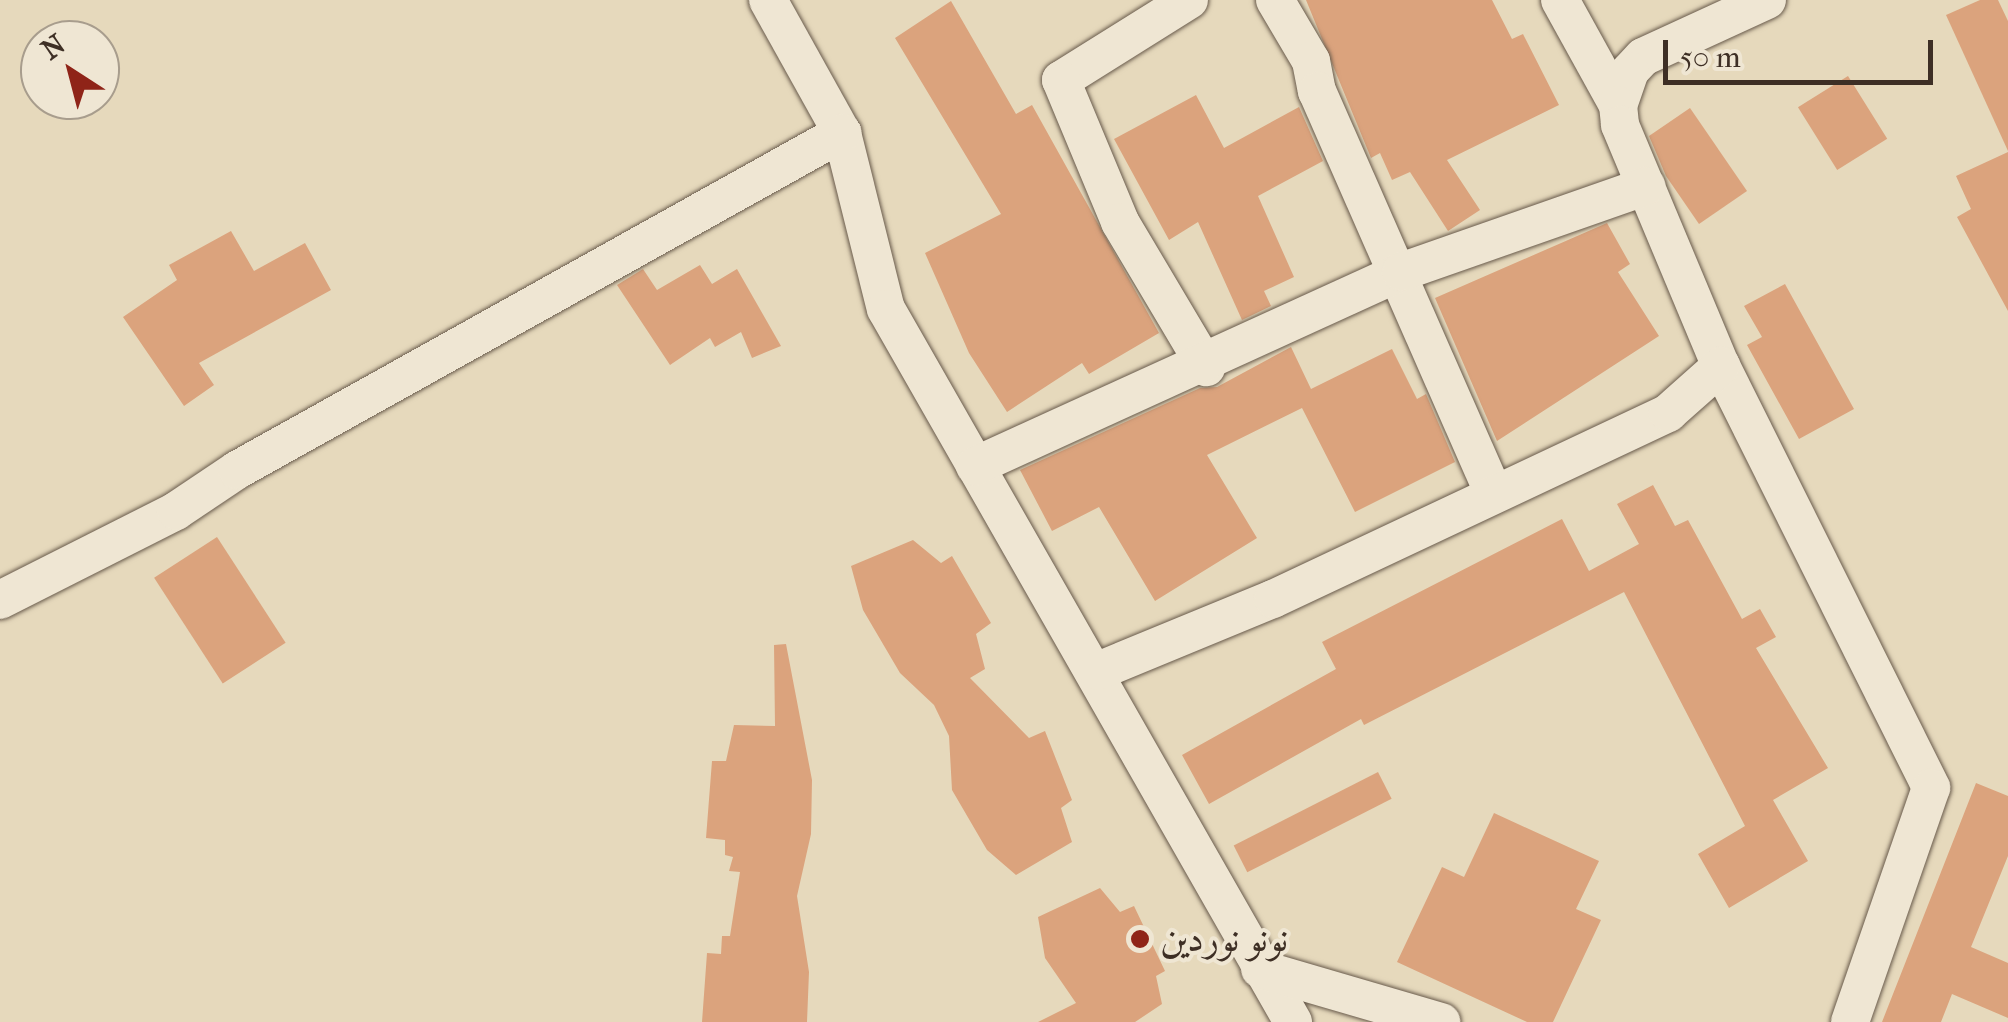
<!DOCTYPE html>
<meta charset="utf-8">
<style>
body{margin:0}
#map{position:relative;width:2008px;height:1022px;overflow:hidden;background:#e6d9bc;font-family:"IM FELL French Canon",Amiri,serif}
div>[style]{position:absolute}
.building>*{inset:0;background:#dba37d;transform-origin:0 0}
.roads{filter:drop-shadow(0 0 2px #685a4b) drop-shadow(0 0 2px #685a4b)}
.street>*{height:38px;margin:-19px;padding:0 19px;transform-origin:19px;border-radius:19px;background:#efe6d3}
.dots>*{width:28px;height:28px;translate:-50% -50%;box-sizing:border-box;border:5px solid #efe6d3;border-radius:50%}
span{translate:-50% -50%;white-space:nowrap;text-align:center;line-height:1.15;-webkit-text-stroke:8px #efe6d3;paint-order:stroke}
.poi-label{font-size:38px;color:#3e2f25}
.left{translate:0 -50%;text-align:left}
.north{position:absolute;left:20px;top:20px;width:100px;height:100px;box-sizing:border-box;background:#efe6d3;border:2px solid #a89d8d;border-radius:50%;rotate:324deg;font-size:28px;font-weight:700;line-height:40px;text-align:center;color:#3e2f25}
.north::after{content:'';display:block;margin:auto;width:35px;height:45px;background:#8f2418;clip-path:polygon(50% 0,100% 100%,50% 72%,0 100%)}
.scale{position:absolute;left:1663px;top:40px;width:270px;height:45px;box-sizing:border-box;border:5px solid #3e2f25;border-top:0;padding-left:12px;font-size:30px;line-height:35px;white-space:nowrap;color:#3e2f25;-webkit-text-stroke:8px #efe6d3;paint-order:stroke}
</style>
<div id="map">
<div class="building">
<i style="clip-path:polygon(1306px 0,1492px 0,1512px 39px,1523px 34px,1559px 105px,1447px 160px,1480px 210px,1448px 231px,1410px 172px,1392px 180px,1380px 153px,1371px 158px)"></i>
<i style="clip-path:polygon(1980px 0,1998px 0,2008px 21px,2008px 151px,1946px 15px)"></i>
<i style="clip-path:polygon(951px 1px,1016px 114px,1032px 105px,1159px 333px,1089px 374px,1082px 363px,1007px 412px,969px 353px,925px 253px,1001px 214px,895px 38px)"></i>
<i style="left:1848px;top:76px;width:74px;height:59px;rotate:58deg"></i>
<i style="clip-path:polygon(1196px 95px,1224px 148px,1299px 107px,1323px 161px,1258px 196px,1294px 277px,1264px 291px,1271px 306px,1242px 320px,1198px 222px,1169px 240px,1114px 139px)"></i>
<i style="clip-path:polygon(1690px 108px,1747px 191px,1699px 224px,1666px 176px,1649px 136px)"></i>
<i style="clip-path:polygon(2008px 152px,2008px 311px,1957px 217px,1971px 209px,1956px 176px)"></i>
<i style="clip-path:polygon(1607px 223px,1630px 264px,1618px 272px,1659px 336px,1497px 441px,1435px 298px)"></i>
<i style="clip-path:polygon(231px 231px,254px 271px,305px 243px,331px 290px,199px 363px,214px 385px,184px 406px,123px 317px,177px 280px,169px 265px)"></i>
<i style="clip-path:polygon(700px 265px,712px 284px,737px 269px,781px 346px,752px 358px,741px 332px,715px 347px,710px 338px,670px 365px,617px 285px,643px 269px,657px 290px)"></i>
<i style="clip-path:polygon(1785px 284px,1854px 409px,1799px 439px,1747px 345px,1762px 337px,1744px 306px)"></i>
<i style="clip-path:polygon(1291px 347px,1311px 389px,1392px 349px,1417px 399px,1426px 394px,1455px 462px,1355px 512px,1302px 408px,1207px 455px,1257px 538px,1155px 601px,1099px 507px,1052px 531px,1020px 470px,1200px 388px,1217px 387px)"></i>
<i style="clip-path:polygon(1653px 485px,1675px 526px,1688px 520px,1742px 619px,1760px 609px,1776px 637px,1756px 648px,1828px 768px,1773px 800px,1808px 861px,1729px 908px,1698px 854px,1745px 826px,1624px 592px,1364px 725px,1361px 719px,1209px 804px,1182px 755px,1336px 669px,1322px 642px,1562px 519px,1589px 571px,1639px 544px,1617px 504px)"></i>
<i style="left:217px;top:537px;width:126px;height:75px;rotate:57deg"></i>
<i style="clip-path:polygon(913px 540px,941px 563px,952px 556px,991px 623px,976px 634px,985px 669px,970px 678px,1029px 738px,1045px 731px,1072px 800px,1061px 808px,1072px 842px,1016px 875px,987px 850px,952px 790px,949px 736px,934px 705px,900px 673px,863px 610px,851px 566px)"></i>
<i style="clip-path:polygon(786px 644px,812px 780px,811px 834px,797px 896px,809px 972px,807px 1022px,702px 1022px,707px 953px,721px 954px,722px 936px,730px 936px,740px 872px,729px 871px,733px 857px,725px 855px,725px 840px,706px 838px,712px 761px,726px 761px,734px 725px,775px 726px,774px 645px)"></i>
<i style="left:1378px;top:772px;width:30px;height:162px;rotate:63deg"></i>
<i style="clip-path:polygon(1976px 783px,2008px 796px,2008px 856px,1971px 947px,2008px 963px,2008px 1018px,1952px 994px,1941px 1022px,1882px 1022px)"></i>
<i style="clip-path:polygon(1494px 813px,1599px 861px,1576px 909px,1601px 920px,1553px 1022px,1527px 1022px,1397px 962px,1442px 867px,1464px 877px)"></i>
<i style="clip-path:polygon(1100px 888px,1120px 912px,1134px 906px,1165px 971px,1156px 976px,1162px 1004px,1135px 1022px,1038px 1022px,1076px 1003px,1045px 958px,1038px 917px)"></i>
</div>
<div class="roads">
<div class="street">
<i style="left:768px;top:0;width:152px;rotate:60.9deg"></i>
<i style="left:842px;top:133px;width:181px;rotate:76deg"></i>
<i style="left:886px;top:309px;width:821px;rotate:60.28deg"></i>
<i style="left:1189px;top:0;width:151px;rotate:148deg"></i>
<i style="left:1061px;top:80px;width:154px;rotate:67.4deg"></i>
<i style="left:1120px;top:222px;width:169px;rotate:59.3deg"></i>
<i style="left:1275px;top:0;width:71px;rotate:59.5deg"></i>
<i style="left:1311px;top:61px;width:31px;rotate:79deg"></i>
<i style="left:1317px;top:91px;width:440px;rotate:66.3deg"></i>
<i style="left:1560px;top:0;width:120px;rotate:61.1deg"></i>
<i style="left:1767px;top:0;width:136px;rotate:155.3deg"></i>
<i style="left:1643px;top:57px;width:19px;rotate:133deg"></i>
<i style="left:1630px;top:71px;width:36px;rotate:109deg"></i>
<i style="left:1618px;top:105px;width:20px;rotate:84deg"></i>
<i style="left:1620px;top:125px;width:261px;rotate:67.3deg"></i>
<i style="left:1721px;top:366px;width:471px;rotate:63.5deg"></i>
<i style="left:1931px;top:788px;width:248px;rotate:109.1deg"></i>
<i style="left:975px;top:466px;width:468px;rotate:-24.5deg"></i>
<i style="left:1401px;top:272px;width:260px;rotate:-19.3deg"></i>
<i style="left:0;top:600px;width:197px;rotate:-26.8deg"></i>
<i style="left:176px;top:511px;width:73px;rotate:-33.9deg"></i>
<i style="left:237px;top:470px;width:693px;rotate:-29.12deg"></i>
<i style="left:1098px;top:671px;width:189px;rotate:-22.4deg"></i>
<i style="left:1273px;top:599px;width:437px;rotate:-25.2deg"></i>
<i style="left:1668px;top:413px;width:71px;rotate:-41.6deg"></i>
<i style="left:1260px;top:969px;width:189px;rotate:16.3deg"></i>
</div>
</div>
<div class="dots">
<i style="left:1140px;top:939px;background:#8f2418"></i>
</div>
<div class="poi-label">
<span class="left" style="left:1160px;top:939px">نونو نوردين</span>
</div>
<div class="north">N</div>
<div class="scale">50 m</div>
</div>
